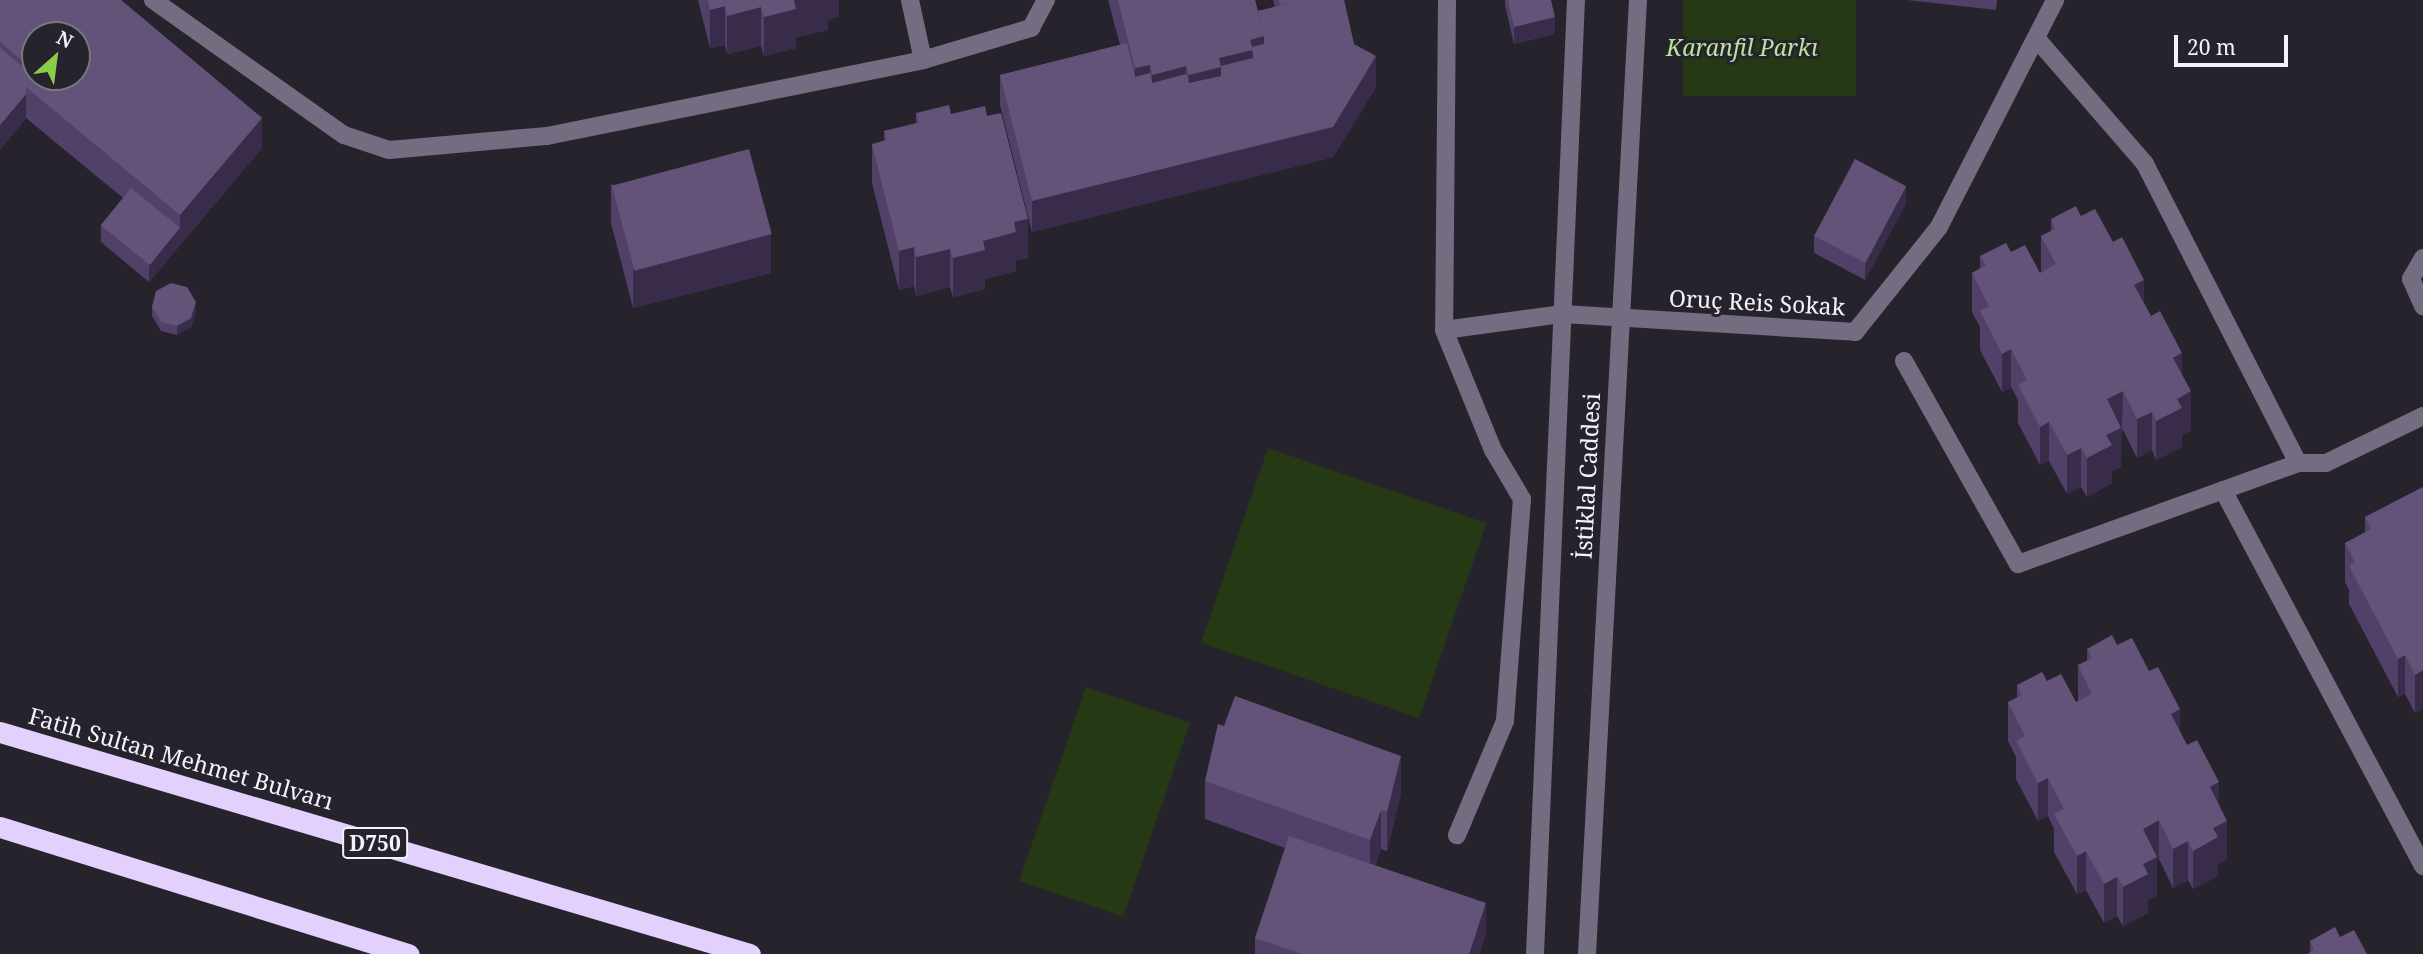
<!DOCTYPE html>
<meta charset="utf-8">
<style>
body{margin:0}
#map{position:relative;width:2423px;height:954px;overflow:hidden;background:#27232d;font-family:"Noto Serif",serif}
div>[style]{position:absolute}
.green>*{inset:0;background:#263915;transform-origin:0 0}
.street>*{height:18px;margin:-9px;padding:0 9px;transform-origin:9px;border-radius:9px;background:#746c81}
.highway>*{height:21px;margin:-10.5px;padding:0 10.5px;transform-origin:10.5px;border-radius:10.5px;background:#e2d1fc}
.wall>*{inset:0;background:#514068}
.shaded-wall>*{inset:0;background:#392c4a}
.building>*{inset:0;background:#635378;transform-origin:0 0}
span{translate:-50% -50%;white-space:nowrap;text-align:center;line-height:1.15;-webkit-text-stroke:6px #27232d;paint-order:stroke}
.shield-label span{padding:2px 5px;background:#27232d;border:2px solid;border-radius:5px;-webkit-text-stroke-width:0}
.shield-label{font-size:21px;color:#f5f3fa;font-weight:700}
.park-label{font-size:23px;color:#bae39a;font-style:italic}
.street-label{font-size:23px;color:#f5f3fa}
.north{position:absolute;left:21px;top:21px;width:70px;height:70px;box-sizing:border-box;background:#27232d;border:2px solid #79767f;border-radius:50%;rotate:28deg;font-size:19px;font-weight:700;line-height:28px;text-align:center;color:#f5f3fa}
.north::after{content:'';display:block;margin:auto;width:24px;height:32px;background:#8ace47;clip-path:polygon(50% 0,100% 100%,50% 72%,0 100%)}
.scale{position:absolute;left:2174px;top:35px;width:114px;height:32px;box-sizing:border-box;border:4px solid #f5f3fa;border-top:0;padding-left:9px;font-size:21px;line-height:24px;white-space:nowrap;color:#f5f3fa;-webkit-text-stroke:5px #27232d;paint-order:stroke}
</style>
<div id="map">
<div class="green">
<i style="left:1683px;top:0;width:173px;height:96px"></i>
<i style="left:1268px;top:448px;width:231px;height:206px;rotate:19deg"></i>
<i style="left:1086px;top:687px;width:110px;height:205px;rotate:19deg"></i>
</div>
<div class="street">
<i style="left:153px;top:0;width:234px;rotate:35.3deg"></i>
<i style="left:344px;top:135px;width:47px;rotate:18.4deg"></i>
<i style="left:389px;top:150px;width:159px;rotate:-5.1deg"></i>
<i style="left:547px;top:136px;width:384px;rotate:-11.4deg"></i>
<i style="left:923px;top:60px;width:113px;rotate:-16.5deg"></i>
<i style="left:1031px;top:28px;width:32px;rotate:-62deg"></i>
<i style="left:910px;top:0;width:61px;rotate:77.8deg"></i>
<i style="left:1447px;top:0;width:330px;rotate:90.5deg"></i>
<i style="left:1444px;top:330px;width:130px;rotate:67.8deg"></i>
<i style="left:1493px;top:450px;width:57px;rotate:59.4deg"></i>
<i style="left:1522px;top:499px;width:223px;rotate:94.4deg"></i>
<i style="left:1505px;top:721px;width:124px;rotate:112.8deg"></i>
<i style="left:2036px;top:38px;width:167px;rotate:49.1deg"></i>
<i style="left:2145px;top:164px;width:336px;rotate:62.9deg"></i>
<i style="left:2423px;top:258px;width:24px;rotate:120deg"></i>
<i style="left:2411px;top:279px;width:30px;rotate:66deg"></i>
<i style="left:1444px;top:330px;width:120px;rotate:-7.7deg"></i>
<i style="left:1563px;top:314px;width:293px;rotate:3.5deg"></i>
<i style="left:1855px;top:332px;width:134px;rotate:-51.3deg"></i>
<i style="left:1939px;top:227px;width:255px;rotate:-62.9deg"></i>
<i style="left:1904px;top:361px;width:233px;rotate:60.7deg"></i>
<i style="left:2018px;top:564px;width:298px;rotate:-19.8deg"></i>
<i style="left:2298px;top:463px;width:28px"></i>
<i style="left:2326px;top:463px;width:108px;rotate:-25.9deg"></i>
<i style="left:2223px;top:490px;width:426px;rotate:62deg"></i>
<i style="left:1535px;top:954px;width:955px;rotate:-87.54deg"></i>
<i style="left:1587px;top:954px;width:955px;rotate:-86.94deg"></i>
</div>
<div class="highway">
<i style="left:0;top:732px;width:782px;rotate:16.49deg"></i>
<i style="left:0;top:827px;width:428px;rotate:17.3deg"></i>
</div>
<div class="wall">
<i style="clip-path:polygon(evenodd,0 0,121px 0,262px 118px,262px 148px,149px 282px,101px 242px,101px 225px,123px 198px,26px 118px,0 150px,0 0,35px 35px,77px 35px,77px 77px,35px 77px,35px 35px)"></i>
<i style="clip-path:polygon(698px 0,839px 0,839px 16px,828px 20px,828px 30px,796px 37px,796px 48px,764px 56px,761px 46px,727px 54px,725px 45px,710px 48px)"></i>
<i style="clip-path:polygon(1108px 0,1255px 0,1258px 11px,1275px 7px,1273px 0,1344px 0,1354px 44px,1376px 87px,1333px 157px,1032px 232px,1000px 105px,1000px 75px,1120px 45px)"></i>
<i style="clip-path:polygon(1505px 0,1551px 0,1555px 34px,1514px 44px,1505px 5px)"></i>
<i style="clip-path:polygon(1907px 0,1997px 0,1996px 10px)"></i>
<i style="clip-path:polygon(916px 113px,987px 116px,1028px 258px,1016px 260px,1016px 271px,985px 279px,985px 289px,953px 297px,950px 287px,916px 296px,914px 286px,899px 290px,872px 183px,872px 144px,884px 141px,884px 131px,916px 123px)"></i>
<i style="clip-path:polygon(611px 184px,771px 273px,633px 308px,611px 223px)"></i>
<i style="clip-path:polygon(1906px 203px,1865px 280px,1814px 253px,1814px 236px)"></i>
<i style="clip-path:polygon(2081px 216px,2144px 303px,2182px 375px,2191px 430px,2182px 435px,2182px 447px,2156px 460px,2152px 450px,2137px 458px,2123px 430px,2121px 431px,2121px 467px,2112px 471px,2112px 483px,2087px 497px,2081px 487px,2067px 494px,2049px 461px,2040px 465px,2018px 423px,2018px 400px,2011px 387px,2002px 392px,1980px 350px,1980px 327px,1972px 312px,1972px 273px,1980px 268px,1980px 256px,2040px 273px,2041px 272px,2041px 236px,2051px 231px,2051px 219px)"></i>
<i style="clip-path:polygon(152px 307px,196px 311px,191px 327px,177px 335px,161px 331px,152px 316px)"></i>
<i style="clip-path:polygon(2423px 487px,2423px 709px,2415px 713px,2405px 694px,2398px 697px,2349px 604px,2349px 590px,2345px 582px,2345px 543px,2365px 533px,2365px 517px)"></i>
<i style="clip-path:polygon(2117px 645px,2180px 732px,2219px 804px,2227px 859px,2218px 864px,2218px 876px,2193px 889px,2188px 880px,2173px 888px,2159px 859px,2157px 860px,2157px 895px,2148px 900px,2148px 913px,2123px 926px,2117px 916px,2104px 923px,2086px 890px,2077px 894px,2054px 852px,2054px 829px,2048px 816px,2038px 821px,2016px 779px,2016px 757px,2008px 741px,2008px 702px,2017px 698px,2017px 685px,2047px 681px,2076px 702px,2078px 702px,2078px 665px,2087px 661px,2087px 649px)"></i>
<i style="clip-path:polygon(1205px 781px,1401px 794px,1387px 851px,1381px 849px,1375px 866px,1486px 934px,1479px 954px,1255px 954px,1255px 938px,1285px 848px,1205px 819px)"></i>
<i style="clip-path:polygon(2340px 937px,2310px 953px,2310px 941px)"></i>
</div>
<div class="shaded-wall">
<i style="clip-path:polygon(794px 0,839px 0,839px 16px,828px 20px,828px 30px,796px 37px,796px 48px,764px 56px,764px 17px)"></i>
<i style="clip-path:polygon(725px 6px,725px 45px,710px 48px,710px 10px)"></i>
<i style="clip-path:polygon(761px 7px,761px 46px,727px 54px,727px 16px)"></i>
<i style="clip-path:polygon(1555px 17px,1555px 34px,1514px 44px,1514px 27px)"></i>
<i style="clip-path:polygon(1264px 36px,1264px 75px,1189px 114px,1189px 75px,1250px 40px)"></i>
<i style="clip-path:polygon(1376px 56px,1376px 87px,1333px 157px,1032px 232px,1032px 201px)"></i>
<i style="clip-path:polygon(1150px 65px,1150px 104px,1135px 107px,1135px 68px)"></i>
<i style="clip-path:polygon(1186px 66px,1186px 105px,1152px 113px,1152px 75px)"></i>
<i style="clip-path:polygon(26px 94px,26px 118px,0 150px,0 125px)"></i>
<i style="clip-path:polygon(262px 118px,262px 148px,149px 282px,149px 265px,180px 228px,180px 215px)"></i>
<i style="clip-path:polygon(1906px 186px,1906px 203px,1865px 280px,1865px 263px)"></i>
<i style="clip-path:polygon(1028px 219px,1028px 258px,1016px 260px,1016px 271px,985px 279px,985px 289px,953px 297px,953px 258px,1014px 222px)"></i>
<i style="clip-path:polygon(771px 234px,771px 273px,633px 308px,633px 270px)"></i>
<i style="clip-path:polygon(914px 247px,914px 286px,899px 290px,899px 251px)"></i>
<i style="clip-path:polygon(950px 249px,950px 287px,916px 296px,916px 257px)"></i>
<i style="clip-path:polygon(2144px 280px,2144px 318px,2134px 285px)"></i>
<i style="clip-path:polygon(196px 302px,196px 311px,191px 327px,177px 335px,177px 326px)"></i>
<i style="clip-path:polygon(2011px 349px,2011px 387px,2002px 392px,2002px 354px)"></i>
<i style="clip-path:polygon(2182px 353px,2182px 391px,2173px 358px)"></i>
<i style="clip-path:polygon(2123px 391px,2121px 467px,2112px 471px,2112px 483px,2087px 497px,2087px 458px,2107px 399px)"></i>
<i style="clip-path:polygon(2191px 391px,2191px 430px,2182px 435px,2182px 447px,2156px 460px,2156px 421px,2177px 399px)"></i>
<i style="clip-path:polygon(2152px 412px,2152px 450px,2137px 458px,2137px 419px)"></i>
<i style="clip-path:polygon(2049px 422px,2049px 461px,2040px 465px,2040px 427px)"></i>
<i style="clip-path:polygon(2081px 448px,2081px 487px,2067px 494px,2067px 455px)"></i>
<i style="clip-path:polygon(2405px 655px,2405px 694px,2398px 697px,2398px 659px)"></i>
<i style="clip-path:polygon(2423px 670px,2423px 709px,2415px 713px,2415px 675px)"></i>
<i style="clip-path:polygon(2180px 709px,2180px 747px,2171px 714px)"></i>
<i style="clip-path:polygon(1401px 756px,1401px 794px,1387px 851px,1387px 812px)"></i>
<i style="clip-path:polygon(2048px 778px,2048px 816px,2038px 821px,2038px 783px)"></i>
<i style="clip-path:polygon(2219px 782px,2219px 821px,2210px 787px)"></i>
<i style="clip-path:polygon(1381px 810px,1381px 849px,1370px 879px,1370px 840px)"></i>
<i style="clip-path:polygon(2159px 820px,2159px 859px,2157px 860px,2157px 895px,2148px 900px,2148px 913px,2123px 926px,2123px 887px,2143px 829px)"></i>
<i style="clip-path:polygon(2227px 821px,2227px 859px,2218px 864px,2218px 876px,2193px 889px,2193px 851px,2213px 828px)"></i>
<i style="clip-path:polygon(2188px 841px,2188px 880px,2173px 888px,2173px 849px)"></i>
<i style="clip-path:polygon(2086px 851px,2086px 890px,2077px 894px,2077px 856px)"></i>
<i style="clip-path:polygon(2117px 877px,2117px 916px,2104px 923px,2104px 884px)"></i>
<i style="clip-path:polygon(1486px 903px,1486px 934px,1479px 954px,1469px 954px)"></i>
</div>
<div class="building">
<i style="clip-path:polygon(0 0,121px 0,262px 118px,180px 215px,26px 87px,35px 77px,77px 77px,77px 35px,35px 35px,35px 71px,0 42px)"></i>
<i style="clip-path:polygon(708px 0,794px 0,796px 9px,764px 17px,761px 7px,727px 16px,725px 6px,710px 10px)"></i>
<i style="clip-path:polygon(1118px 0,1255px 0,1264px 36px,1250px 40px,1253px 50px,1219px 58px,1221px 67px,1189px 75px,1186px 66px,1152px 75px,1150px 65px,1135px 68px)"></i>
<i style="clip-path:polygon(1279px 0,1302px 0,1280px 5px)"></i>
<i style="clip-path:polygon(1302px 0,1344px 0,1354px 44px,1376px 56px,1333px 127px,1032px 201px,1000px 75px,1127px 43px,1135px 77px,1150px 73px,1152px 83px,1186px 74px,1189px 83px,1221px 76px,1221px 66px,1253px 58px,1252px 47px,1264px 44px,1264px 36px,1258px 11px)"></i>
<i style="clip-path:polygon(1508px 0,1551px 0,1555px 17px,1514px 27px)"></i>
<i style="clip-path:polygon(0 48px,35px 77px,26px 87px,26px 94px,0 125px)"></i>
<i style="clip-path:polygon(949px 105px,951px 114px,985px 106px,987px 116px,1001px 113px,1028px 219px,1014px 222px,1016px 232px,983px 241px,985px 250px,953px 258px,950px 249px,916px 257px,914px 247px,899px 251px,872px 144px,887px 140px,884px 131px,919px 123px,916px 113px)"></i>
<i style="left:749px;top:149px;width:88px;height:142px;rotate:75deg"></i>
<i style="left:1855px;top:159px;width:58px;height:87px;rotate:28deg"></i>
<i style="left:131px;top:188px;width:63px;height:48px;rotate:39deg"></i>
<i style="clip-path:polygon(2076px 206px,2081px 216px,2095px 209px,2113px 242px,2122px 237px,2144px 280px,2134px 285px,2151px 316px,2160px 311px,2182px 353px,2173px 358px,2191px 391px,2177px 399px,2182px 408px,2156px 421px,2152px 412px,2137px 419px,2123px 391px,2107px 399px,2121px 428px,2106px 435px,2112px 445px,2087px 458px,2081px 448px,2067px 455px,2049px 422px,2040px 427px,2018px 385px,2027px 380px,2011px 349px,2002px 354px,1980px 311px,1989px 306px,1972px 273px,1986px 265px,1980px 256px,2006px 243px,2011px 252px,2025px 245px,2040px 273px,2056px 264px,2041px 236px,2055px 229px,2051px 219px)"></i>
<i style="clip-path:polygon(171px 283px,187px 287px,196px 302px,191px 318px,177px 326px,161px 322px,152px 307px,156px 291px)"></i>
<i style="clip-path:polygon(2423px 487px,2423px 670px,2415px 675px,2405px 655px,2398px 659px,2349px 566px,2355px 562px,2345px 543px,2371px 529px,2365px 517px)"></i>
<i style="clip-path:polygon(2112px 635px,2117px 645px,2132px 638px,2149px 671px,2158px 667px,2180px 709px,2171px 714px,2187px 745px,2197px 740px,2219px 782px,2210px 787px,2227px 821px,2213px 828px,2218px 837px,2193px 851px,2188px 841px,2173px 849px,2159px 820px,2143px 829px,2157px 857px,2143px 864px,2148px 874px,2123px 887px,2117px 877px,2104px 884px,2086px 851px,2077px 856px,2054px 814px,2064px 809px,2048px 778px,2038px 783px,2016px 741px,2025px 736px,2008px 702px,2022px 695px,2017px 685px,2042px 672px,2047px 681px,2061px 674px,2076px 702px,2092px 694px,2078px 665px,2092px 658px,2087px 649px)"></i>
<i style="clip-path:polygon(1235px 696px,1401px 756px,1387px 812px,1381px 810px,1370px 840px,1205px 781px,1218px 724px,1224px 726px)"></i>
<i style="clip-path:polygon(1289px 836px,1486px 903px,1469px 954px,1302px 954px,1255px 938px)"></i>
<i style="clip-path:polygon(2335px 927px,2340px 937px,2354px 930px,2367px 954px,2307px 954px,2314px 950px,2310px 941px)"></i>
</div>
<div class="shield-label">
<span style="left:375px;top:843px">D750</span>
</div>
<div class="park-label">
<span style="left:1742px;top:47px">Karanfil Parkı</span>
</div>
<div class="street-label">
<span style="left:1757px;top:302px;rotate:3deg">Oruç Reis Sokak</span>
<span style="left:1587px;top:476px;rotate:-87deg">İstiklal Caddesi</span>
<span style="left:181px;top:758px;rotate:16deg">Fatih Sultan Mehmet Bulvarı</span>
</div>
<div class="north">N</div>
<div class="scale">20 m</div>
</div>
